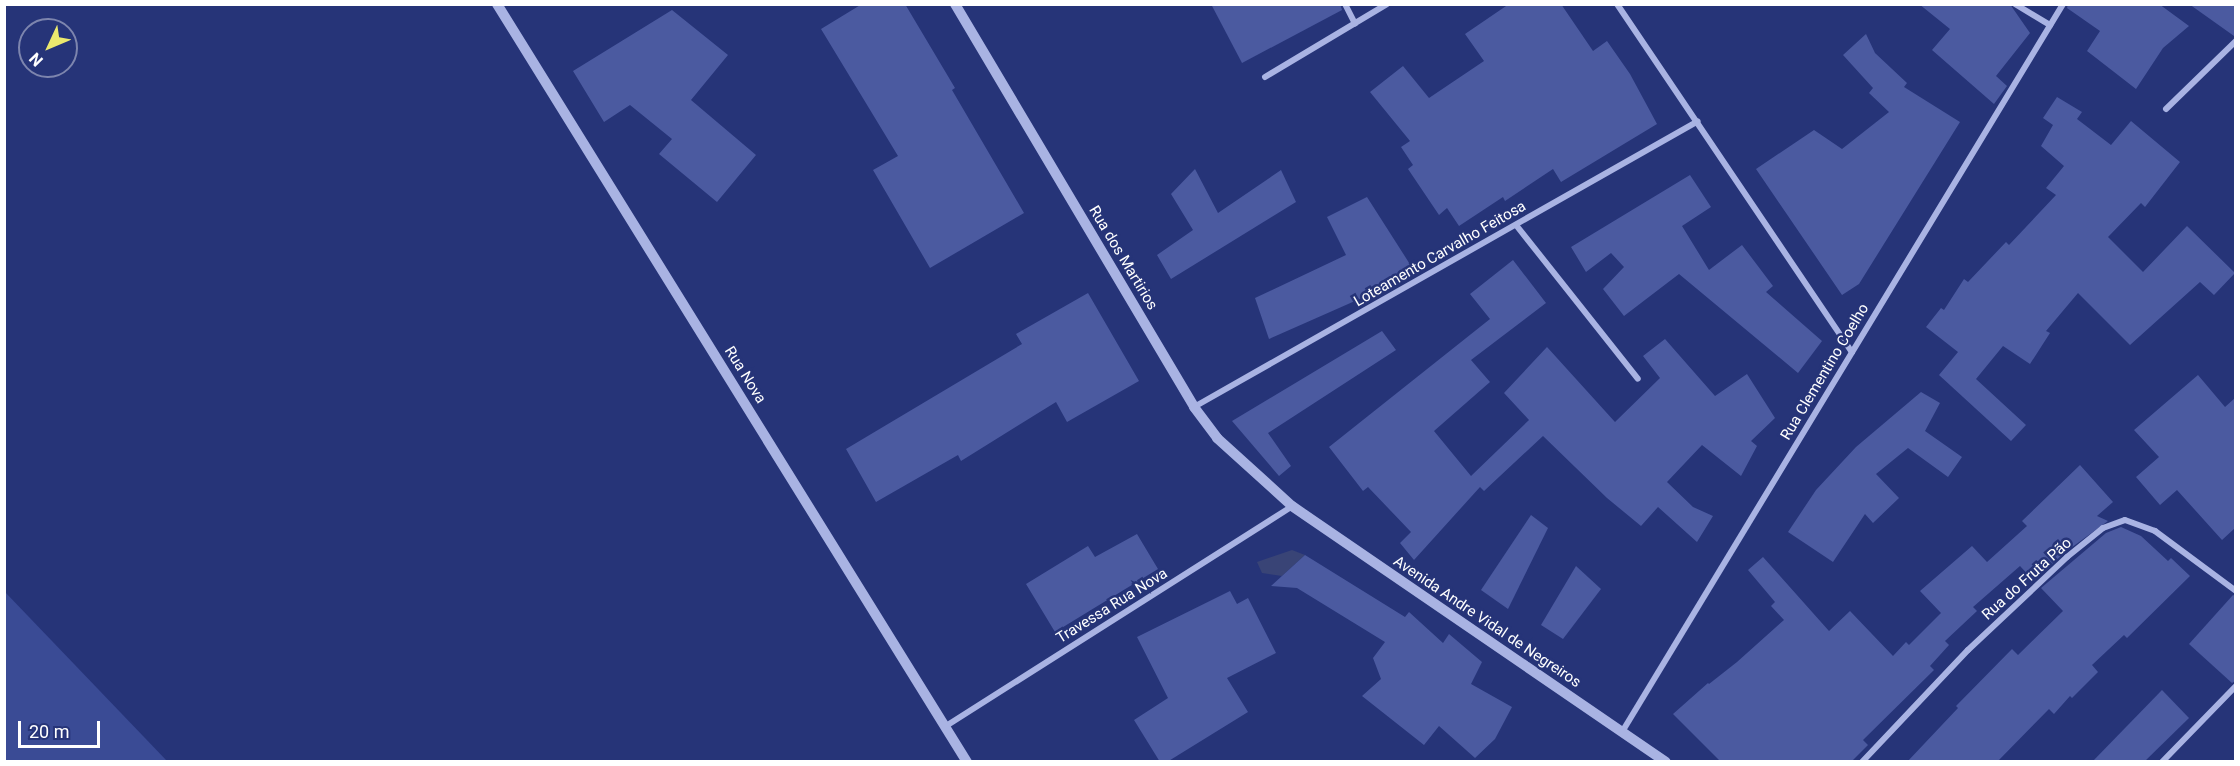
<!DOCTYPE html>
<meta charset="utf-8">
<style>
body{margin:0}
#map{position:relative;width:2240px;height:766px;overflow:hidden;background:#263478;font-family:Roboto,sans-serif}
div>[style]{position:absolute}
.green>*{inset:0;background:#3a4b95}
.water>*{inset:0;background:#394476}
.building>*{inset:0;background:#4b5aa0}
.minor>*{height:6px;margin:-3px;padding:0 3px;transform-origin:3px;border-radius:3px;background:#a9b3e3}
.tertiary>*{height:10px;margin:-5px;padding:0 5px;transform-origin:5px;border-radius:5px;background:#a9b3e3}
span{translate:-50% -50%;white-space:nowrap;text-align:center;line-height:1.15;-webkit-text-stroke:5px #263478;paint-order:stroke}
.street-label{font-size:15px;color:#fff}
.frame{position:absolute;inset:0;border:6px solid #fff;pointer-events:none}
.north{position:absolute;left:18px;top:18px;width:60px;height:60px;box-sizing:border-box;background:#263478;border:2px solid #7d85ae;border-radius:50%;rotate:226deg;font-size:16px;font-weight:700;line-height:24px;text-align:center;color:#fff}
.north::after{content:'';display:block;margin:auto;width:21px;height:27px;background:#ebe86e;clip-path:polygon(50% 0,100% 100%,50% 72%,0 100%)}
.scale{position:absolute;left:18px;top:721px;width:82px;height:27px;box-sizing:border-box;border:3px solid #fff;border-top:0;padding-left:8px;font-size:18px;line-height:21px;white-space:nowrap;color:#fff;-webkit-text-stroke:4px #263478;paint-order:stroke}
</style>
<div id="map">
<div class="green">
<i style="clip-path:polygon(5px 592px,167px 761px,5px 761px)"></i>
</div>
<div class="water">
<i style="clip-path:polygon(1292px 550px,1305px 555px,1282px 576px,1262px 573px,1257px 562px)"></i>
</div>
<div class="building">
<i style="clip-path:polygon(862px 4px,905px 4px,955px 88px,952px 90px,1024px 213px,930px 268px,873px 170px,898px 156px,821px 29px)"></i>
<i style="clip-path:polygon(1211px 4px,1340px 4px,1342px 10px,1242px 63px)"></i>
<i style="clip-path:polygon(1509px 4px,1561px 4px,1593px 51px,1607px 41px,1630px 74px,1657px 124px,1561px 182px,1553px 169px,1505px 201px,1503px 197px,1459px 226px,1447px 208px,1439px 215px,1408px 169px,1413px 165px,1401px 147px,1410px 141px,1370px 92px,1403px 66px,1429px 98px,1484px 61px,1465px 34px)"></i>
<i style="clip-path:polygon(1919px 4px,2010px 4px,2014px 10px,2030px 33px,1996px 76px,2007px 86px,1994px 104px,1932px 50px,1950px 29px)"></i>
<i style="clip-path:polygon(2068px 4px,2159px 4px,2189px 26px,2163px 48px,2136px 89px,2087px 51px,2100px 31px,2067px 8px)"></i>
<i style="clip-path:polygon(2189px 4px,2235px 4px,2235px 36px,2234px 36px)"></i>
<i style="clip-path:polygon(672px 10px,728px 55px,691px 100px,756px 155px,717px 202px,659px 154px,672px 139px,630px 105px,604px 122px,573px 71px)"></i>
<i style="clip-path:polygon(1866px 34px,1875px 53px,1907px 83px,1904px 87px,1960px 122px,1859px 284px,1842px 295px,1756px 169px,1814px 130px,1842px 149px,1889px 112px,1869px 93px,1873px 88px,1843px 55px)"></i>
<i style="clip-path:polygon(2057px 97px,2082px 112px,2077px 119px,2111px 145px,2131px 121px,2180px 162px,2145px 207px,2141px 203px,2108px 237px,2143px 272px,2187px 226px,2235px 273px,2214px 295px,2200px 282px,2130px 345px,2078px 293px,2046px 331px,2050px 333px,2030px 364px,2003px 346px,1976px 379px,2026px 425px,2011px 441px,1939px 375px,1958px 352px,1926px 327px,1941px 308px,1944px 310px,1964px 279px,1968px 282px,2006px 242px,2009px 245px,2056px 195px,2046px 188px,2064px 166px,2041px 146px,2053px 125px,2043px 118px)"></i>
<i style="clip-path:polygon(1195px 169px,1218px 213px,1281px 170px,1296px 202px,1171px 279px,1157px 255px,1193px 230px,1171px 194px)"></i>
<i style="clip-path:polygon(1690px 175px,1711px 207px,1682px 226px,1709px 270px,1742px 245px,1773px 286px,1766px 292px,1822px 341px,1798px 373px,1679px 274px,1624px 316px,1603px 289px,1624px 267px,1611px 253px,1586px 272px,1571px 247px)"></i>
<i style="clip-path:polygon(1367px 197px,1413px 269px,1364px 297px,1269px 339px,1255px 298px,1346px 255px,1327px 217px)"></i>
<i style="clip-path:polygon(1513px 260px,1546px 303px,1471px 360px,1490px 382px,1434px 431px,1471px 476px,1529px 420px,1504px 393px,1547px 347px,1615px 422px,1660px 378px,1643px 356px,1665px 339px,1715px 396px,1747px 374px,1775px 418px,1751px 441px,1757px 446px,1741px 476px,1702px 445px,1667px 482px,1693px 507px,1713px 516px,1697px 542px,1658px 507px,1641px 526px,1607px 498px,1543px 436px,1484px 491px,1480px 487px,1414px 560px,1400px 543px,1411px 532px,1368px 487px,1363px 491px,1329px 447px,1490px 319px,1470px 294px)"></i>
<i style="clip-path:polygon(1088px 293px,1139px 381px,1067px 422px,1056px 402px,961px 461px,958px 455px,876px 502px,846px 449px,1022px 344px,1016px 334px)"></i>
<i style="clip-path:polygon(1382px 331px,1396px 350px,1268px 433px,1291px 466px,1279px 476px,1232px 421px)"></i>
<i style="clip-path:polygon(2198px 375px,2225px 407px,2235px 398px,2235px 528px,2222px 540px,2177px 490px,2160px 505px,2136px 477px,2159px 457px,2134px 430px)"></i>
<i style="clip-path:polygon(1921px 392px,1940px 403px,1925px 431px,1962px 457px,1948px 477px,1908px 448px,1876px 474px,1899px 498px,1873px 523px,1865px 514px,1833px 562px,1788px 532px,1816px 490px,1856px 447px)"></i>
<i style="clip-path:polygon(2080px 465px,2113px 502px,2097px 516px,2108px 521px,2064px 553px,2034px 581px,2020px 566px,1973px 607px,1977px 611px,1945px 641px,1949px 645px,1930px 666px,1934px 670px,1863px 740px,1868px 745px,1851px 762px,1721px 762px,1673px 714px,1708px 683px,1709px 684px,1737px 662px,1784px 620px,1771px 606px,1775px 602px,1748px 570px,1763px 557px,1829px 631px,1850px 611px,1893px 656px,1906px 642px,1909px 645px,1941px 613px,1920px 591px,1972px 546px,1987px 562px,2027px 526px,2022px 521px)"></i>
<i style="clip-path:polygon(1531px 515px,1548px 528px,1508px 609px,1481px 590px)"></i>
<i style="clip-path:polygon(2121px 527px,2141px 536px,2168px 561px,2171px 558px,2190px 576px,2127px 638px,2124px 635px,2092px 665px,2098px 672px,2072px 698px,2070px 696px,2054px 714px,2049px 709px,1997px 762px,1907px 762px,1958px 708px,1956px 706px,2012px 649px,2018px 655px,2063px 611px,2041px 588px,2106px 533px)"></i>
<i style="clip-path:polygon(1137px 534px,1158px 569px,1055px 632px,1026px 584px,1088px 546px,1095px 557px)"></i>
<i style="clip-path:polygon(1305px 555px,1405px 617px,1409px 612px,1443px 643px,1449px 634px,1482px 662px,1471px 684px,1512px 707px,1495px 739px,1475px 758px,1439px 726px,1424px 745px,1362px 696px,1381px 679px,1373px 658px,1385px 642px,1297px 588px,1271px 586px)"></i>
<i style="clip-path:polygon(1576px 566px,1601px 589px,1563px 639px,1541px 625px)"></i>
<i style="clip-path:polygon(1230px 591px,1237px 604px,1248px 598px,1276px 653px,1227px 678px,1248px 712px,1167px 762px,1160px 762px,1134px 720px,1168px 698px,1137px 637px)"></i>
<i style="clip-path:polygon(2233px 595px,2235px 596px,2235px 681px,2232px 683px,2189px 644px)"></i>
<i style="clip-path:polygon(2162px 690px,2189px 718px,2144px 762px,2092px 762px)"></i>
</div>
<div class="minor">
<i style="left:1345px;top:4px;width:22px;rotate:63deg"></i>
<i style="left:1617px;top:4px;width:420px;rotate:56deg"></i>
<i style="left:2015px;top:4px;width:41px;rotate:31deg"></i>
<i style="left:1265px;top:77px;width:142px;rotate:-30.9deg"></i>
<i style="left:2166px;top:109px;width:98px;rotate:-44.2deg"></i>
<i style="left:1516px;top:225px;width:196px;rotate:51.6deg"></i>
<i style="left:1194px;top:407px;width:579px;rotate:-29.57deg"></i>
<i style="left:946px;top:726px;width:410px;rotate:-32.4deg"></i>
<i style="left:1622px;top:732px;width:851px;rotate:-58.79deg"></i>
<i style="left:1862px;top:762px;width:154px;rotate:-46.6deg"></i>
<i style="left:1968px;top:650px;width:136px;rotate:-43.2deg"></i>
<i style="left:2067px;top:557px;width:46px;rotate:-38.9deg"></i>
<i style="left:2103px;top:528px;width:23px;rotate:-20deg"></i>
<i style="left:2125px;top:520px;width:32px;rotate:20deg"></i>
<i style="left:2155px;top:531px;width:101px;rotate:36.5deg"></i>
<i style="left:2162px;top:762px;width:106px;rotate:-45.8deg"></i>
</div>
<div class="tertiary">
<i style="left:497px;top:4px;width:892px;rotate:58.2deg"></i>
<i style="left:955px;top:4px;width:469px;rotate:59.3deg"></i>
<i style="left:1194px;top:407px;width:39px;rotate:53deg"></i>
<i style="left:1217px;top:438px;width:101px;rotate:42.2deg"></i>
<i style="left:1292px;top:506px;width:453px;rotate:34.4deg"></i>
</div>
<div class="street-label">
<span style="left:1440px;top:254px;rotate:-30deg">Loteamento Carvalho Feitosa</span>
<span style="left:1123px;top:258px;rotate:59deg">Rua dos Martirios</span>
<span style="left:1825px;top:372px;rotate:-59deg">Rua Clementino Coelho</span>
<span style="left:745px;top:375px;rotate:58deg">Rua Nova</span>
<span style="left:2027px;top:579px;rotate:-42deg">Rua do Fruta Pão</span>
<span style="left:1112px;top:606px;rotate:-32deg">Travessa Rua Nova</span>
<span style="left:1487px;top:622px;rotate:34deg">Avenida Andre Vidal de Negreiros</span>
</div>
<div class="frame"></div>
<div class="north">N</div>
<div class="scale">20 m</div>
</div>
